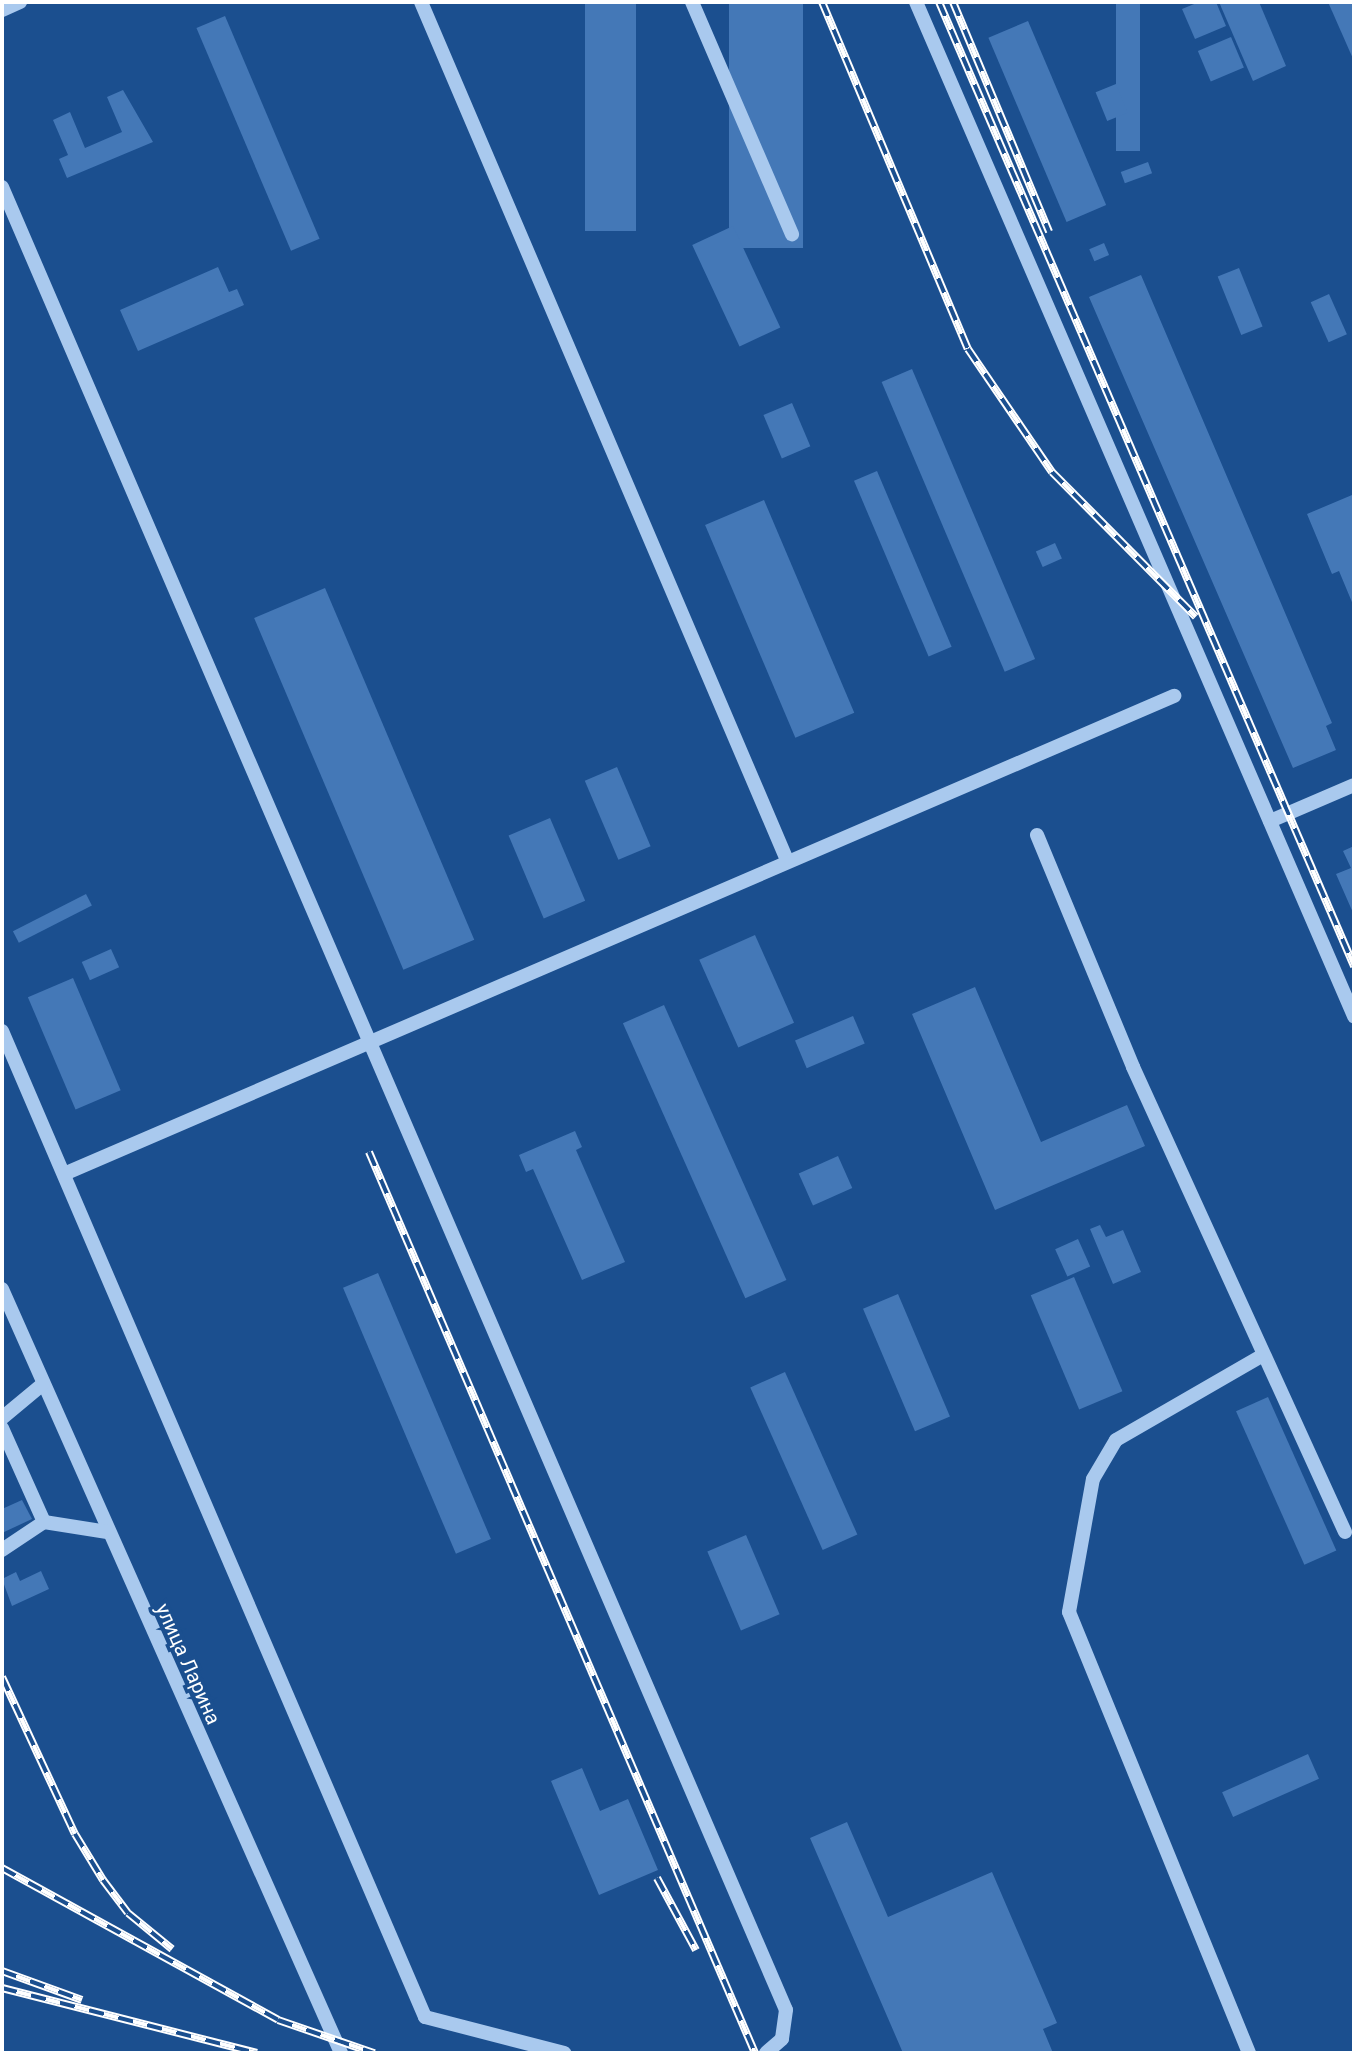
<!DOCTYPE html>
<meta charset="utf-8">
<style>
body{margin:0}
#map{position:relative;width:1356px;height:2055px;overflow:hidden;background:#1b4f8f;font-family:Roboto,sans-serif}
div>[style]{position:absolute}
.building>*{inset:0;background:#4478b7;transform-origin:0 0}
.minor>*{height:14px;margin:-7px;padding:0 7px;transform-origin:7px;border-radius:7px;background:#a9c9ee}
.rail>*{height:8px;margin-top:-4px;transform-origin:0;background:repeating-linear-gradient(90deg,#1b4f8f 0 15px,#fff 0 30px);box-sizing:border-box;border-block:2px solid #fff}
span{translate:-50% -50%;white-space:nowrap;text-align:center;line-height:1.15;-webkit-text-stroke:7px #1b4f8f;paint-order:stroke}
.street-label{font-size:20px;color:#fff}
.frame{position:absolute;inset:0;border:4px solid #fff;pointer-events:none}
</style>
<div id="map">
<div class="building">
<i style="left:585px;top:2px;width:51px;height:229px"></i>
<i style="left:729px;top:2px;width:74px;height:246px"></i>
<i style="left:1116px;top:2px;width:24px;height:149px"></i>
<i style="clip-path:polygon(1199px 2px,1216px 2px,1226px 26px,1195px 39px,1182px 9px)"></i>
<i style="clip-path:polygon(1219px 2px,1259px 2px,1286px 66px,1253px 81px)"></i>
<i style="clip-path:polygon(1328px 2px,1354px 2px,1354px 61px)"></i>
<i style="left:225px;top:16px;width:242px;height:31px;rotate:67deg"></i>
<i style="left:1028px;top:21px;width:200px;height:43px;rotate:67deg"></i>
<i style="left:1231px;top:37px;width:33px;height:36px;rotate:67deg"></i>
<i style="left:1116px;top:84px;width:31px;height:22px;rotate:68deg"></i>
<i style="clip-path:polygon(123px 90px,153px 142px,67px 178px,59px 159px,68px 155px,53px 120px,70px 112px,85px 148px,122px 132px,107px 97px)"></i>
<i style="left:1148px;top:162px;width:12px;height:29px;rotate:70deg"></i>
<i style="left:733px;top:226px;width:112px;height:45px;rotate:65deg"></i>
<i style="left:1104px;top:243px;width:13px;height:16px;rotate:67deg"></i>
<i style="clip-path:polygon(218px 267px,229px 292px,237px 289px,244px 305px,138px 351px,120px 310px)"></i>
<i style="left:1239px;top:268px;width:63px;height:23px;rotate:68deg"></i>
<i style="clip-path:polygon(1141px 275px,1332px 723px,1326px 726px,1336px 750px,1293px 768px,1089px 297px)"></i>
<i style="left:1329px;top:294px;width:44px;height:20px;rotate:66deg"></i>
<i style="left:912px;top:369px;width:315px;height:33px;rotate:67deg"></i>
<i style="left:792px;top:403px;width:47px;height:31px;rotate:67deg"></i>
<i style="left:877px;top:471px;width:191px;height:25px;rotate:67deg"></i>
<i style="clip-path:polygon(1352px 495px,1354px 499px,1354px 607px,1339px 571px,1332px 574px,1307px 514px)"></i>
<i style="left:764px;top:500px;width:231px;height:64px;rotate:67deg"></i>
<i style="left:1055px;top:543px;width:17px;height:21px;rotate:66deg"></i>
<i style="left:325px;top:588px;width:382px;height:77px;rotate:67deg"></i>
<i style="left:617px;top:767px;width:86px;height:35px;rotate:67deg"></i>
<i style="left:550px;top:818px;width:90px;height:45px;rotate:67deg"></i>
<i style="clip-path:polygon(1354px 846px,1354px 915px,1336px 874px,1351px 868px,1343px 851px)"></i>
<i style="left:86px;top:894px;width:13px;height:82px;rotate:63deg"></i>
<i style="left:755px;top:935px;width:96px;height:61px;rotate:66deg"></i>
<i style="left:111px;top:949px;width:20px;height:32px;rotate:66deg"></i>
<i style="left:73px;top:978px;width:122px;height:49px;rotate:67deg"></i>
<i style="clip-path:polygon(975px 987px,1041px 1142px,1127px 1105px,1145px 1146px,995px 1210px,912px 1014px)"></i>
<i style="left:664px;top:1005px;width:301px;height:45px;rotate:66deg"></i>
<i style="left:853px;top:1016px;width:30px;height:63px;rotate:67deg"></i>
<i style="clip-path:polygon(575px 1131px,582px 1147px,576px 1150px,625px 1262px,582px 1280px,533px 1169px,526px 1172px,519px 1155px)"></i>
<i style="left:838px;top:1156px;width:35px;height:43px;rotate:66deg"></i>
<i style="clip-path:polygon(1100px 1225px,1106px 1237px,1123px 1230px,1141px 1272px,1113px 1284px,1090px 1229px)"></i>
<i style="left:1078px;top:1239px;width:30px;height:25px;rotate:66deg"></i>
<i style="left:378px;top:1273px;width:289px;height:38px;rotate:67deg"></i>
<i style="left:1074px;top:1277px;width:124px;height:47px;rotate:67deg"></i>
<i style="left:898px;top:1294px;width:133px;height:38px;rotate:67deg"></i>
<i style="left:785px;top:1372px;width:178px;height:38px;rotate:66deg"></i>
<i style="left:1268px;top:1397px;width:168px;height:35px;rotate:66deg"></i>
<i style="clip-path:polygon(22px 1500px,32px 1519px,2px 1533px,2px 1509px)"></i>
<i style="left:746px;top:1535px;width:86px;height:42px;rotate:67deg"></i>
<i style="clip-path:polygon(41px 1571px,49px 1589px,12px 1606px,2px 1579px,16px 1572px,20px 1581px)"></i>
<i style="left:1308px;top:1754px;width:27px;height:94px;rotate:66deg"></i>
<i style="clip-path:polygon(582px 1768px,600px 1811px,628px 1799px,658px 1870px,599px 1895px,551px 1781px)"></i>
<i style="clip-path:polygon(847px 1822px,888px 1917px,992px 1872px,1057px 2023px,1043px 2029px,1053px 2053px,903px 2053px,810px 1838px)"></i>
</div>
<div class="minor">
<i style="left:421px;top:2px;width:933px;rotate:66.9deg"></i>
<i style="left:692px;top:2px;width:253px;rotate:66.7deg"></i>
<i style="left:916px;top:2px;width:1105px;rotate:66.64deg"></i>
<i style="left:2px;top:10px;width:20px;rotate:-24deg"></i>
<i style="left:2px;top:187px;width:1984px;rotate:66.73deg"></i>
<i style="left:786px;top:2010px;width:29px;rotate:98deg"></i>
<i style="left:782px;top:2039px;width:21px;rotate:139deg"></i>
<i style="left:1270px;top:821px;width:91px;rotate:-23.2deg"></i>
<i style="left:1037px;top:835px;width:251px;rotate:67.5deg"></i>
<i style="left:1133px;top:1067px;width:511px;rotate:65.49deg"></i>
<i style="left:2px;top:1031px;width:1073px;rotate:66.78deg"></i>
<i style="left:425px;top:2017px;width:144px;rotate:14.5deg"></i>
<i style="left:64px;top:1174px;width:1209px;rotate:-23.3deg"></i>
<i style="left:2px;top:1289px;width:836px;rotate:66.07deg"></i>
<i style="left:2px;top:1418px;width:53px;rotate:-39.7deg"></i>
<i style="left:2px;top:1428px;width:103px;rotate:65.9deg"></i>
<i style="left:44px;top:1522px;width:64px;rotate:9deg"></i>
<i style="left:2px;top:1550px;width:50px;rotate:-33.7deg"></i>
<i style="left:1249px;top:2053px;width:476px;rotate:-112.2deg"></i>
<i style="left:1069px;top:1612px;width:135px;rotate:-79.8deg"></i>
<i style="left:1093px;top:1479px;width:45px;rotate:-59.5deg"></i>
<i style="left:1116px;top:1440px;width:170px;rotate:-30deg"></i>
</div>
<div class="rail">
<i style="left:822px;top:2px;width:376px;rotate:67.2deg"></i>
<i style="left:968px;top:349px;width:149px;rotate:55.7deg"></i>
<i style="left:1052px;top:472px;width:204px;rotate:45.2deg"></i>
<i style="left:939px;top:2px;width:1050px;rotate:66.71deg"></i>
<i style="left:953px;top:2px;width:249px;rotate:67.3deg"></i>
<i style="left:369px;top:1152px;width:980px;rotate:66.81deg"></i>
<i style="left:2px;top:1677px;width:173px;rotate:65.1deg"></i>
<i style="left:75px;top:1834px;width:54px;rotate:58.7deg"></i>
<i style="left:103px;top:1880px;width:41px;rotate:52.9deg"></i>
<i style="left:128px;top:1913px;width:57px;rotate:39.3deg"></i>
<i style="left:2px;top:1868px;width:315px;rotate:28.8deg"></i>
<i style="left:278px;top:2020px;width:102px;rotate:19deg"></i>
<i style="left:657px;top:1878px;width:82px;rotate:61.6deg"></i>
<i style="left:2px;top:1971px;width:85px;rotate:19.9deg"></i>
<i style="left:2px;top:1988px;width:263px;rotate:14.3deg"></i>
</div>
<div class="street-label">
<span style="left:188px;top:1664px;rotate:66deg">улица Ларина</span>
</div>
<div class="frame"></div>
</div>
